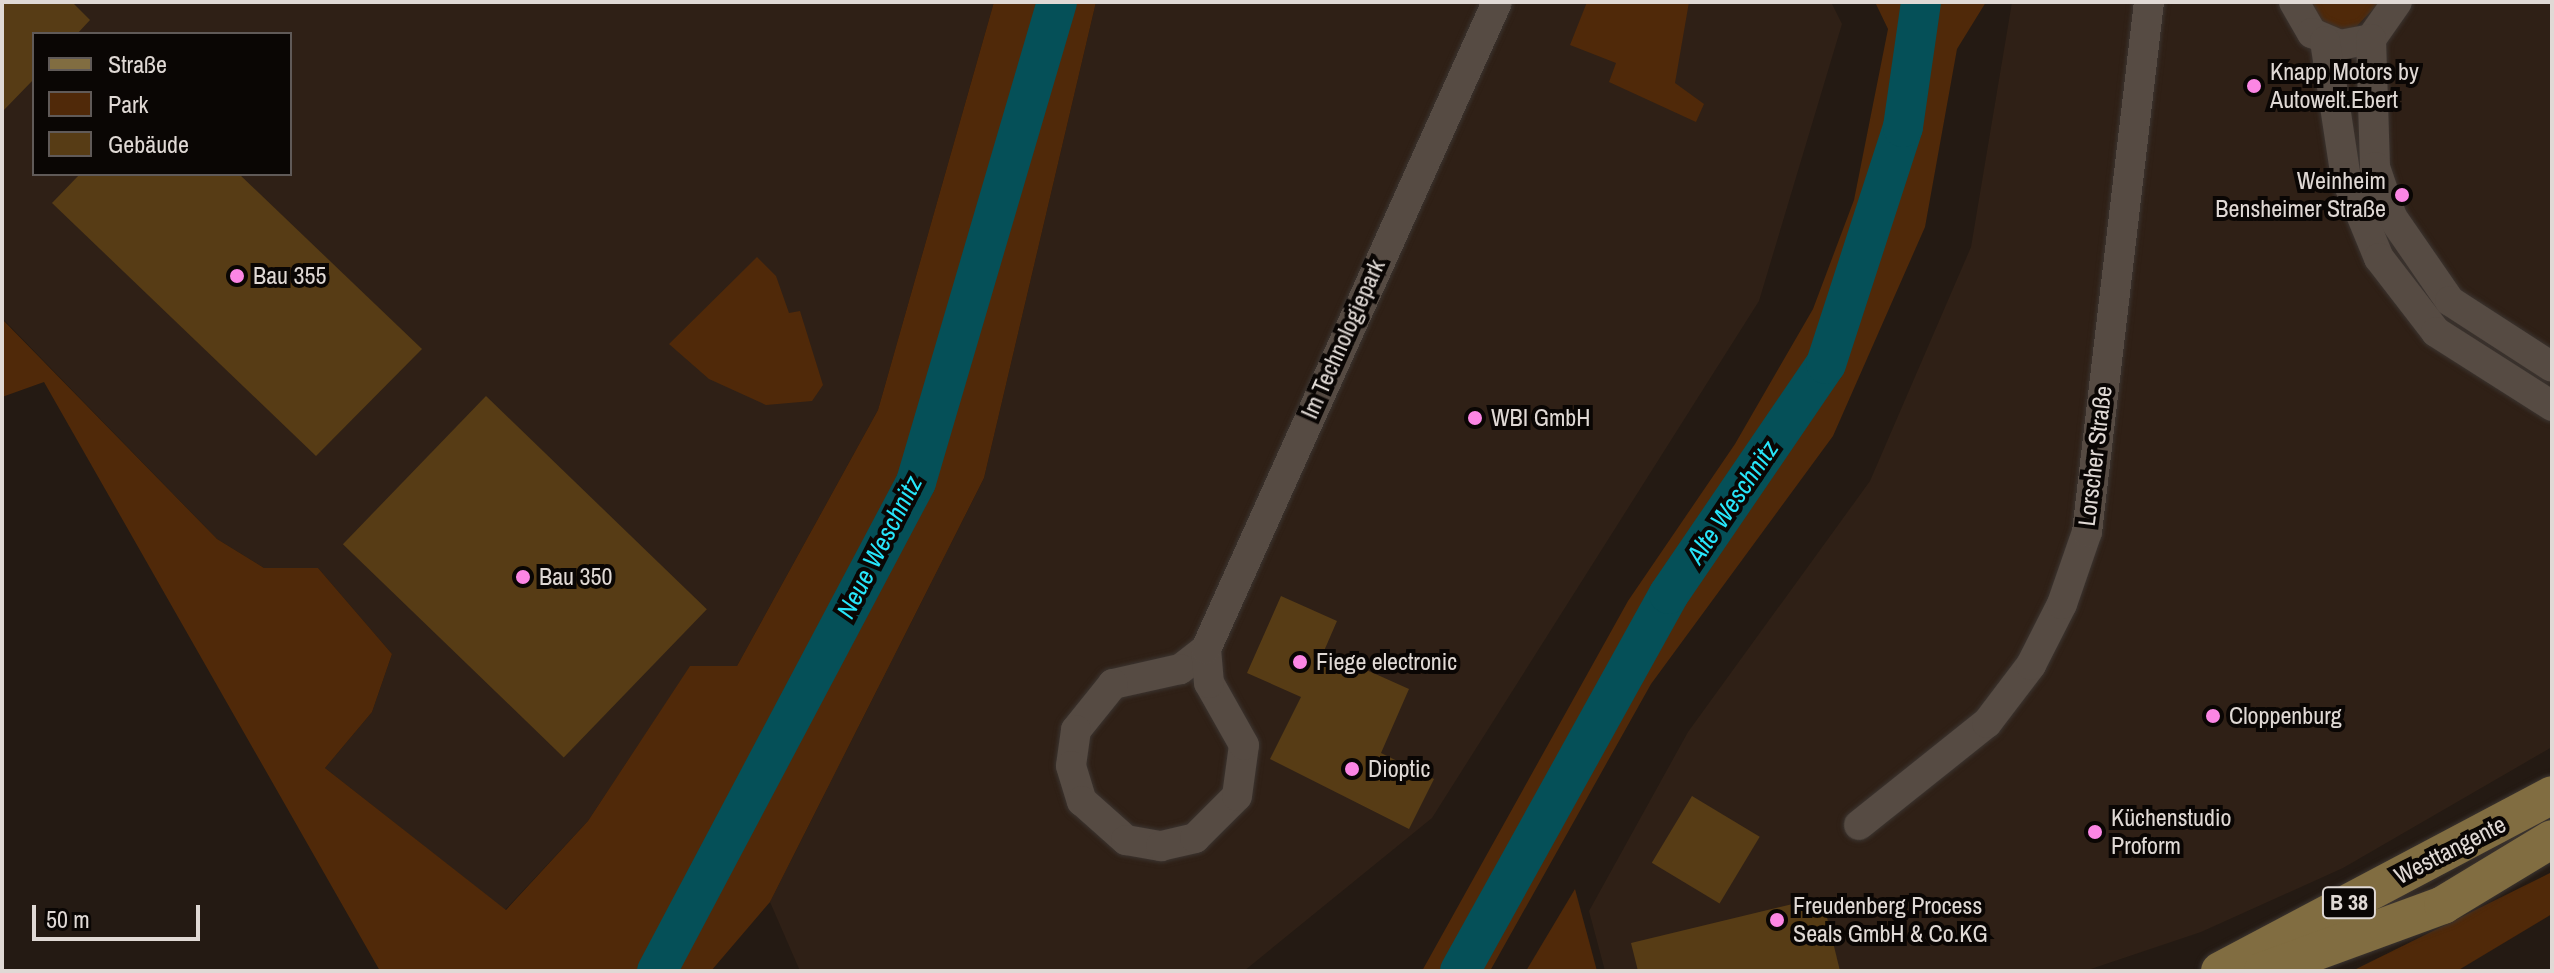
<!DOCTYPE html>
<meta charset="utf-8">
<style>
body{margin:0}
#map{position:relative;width:2554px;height:973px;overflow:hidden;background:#241a13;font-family:"Archivo Narrow",sans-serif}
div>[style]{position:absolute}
.built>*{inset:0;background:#2f2016}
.green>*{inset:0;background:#502909}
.river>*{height:40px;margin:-20px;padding:0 20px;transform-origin:20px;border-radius:20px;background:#055058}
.building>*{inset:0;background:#573c15;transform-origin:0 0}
.roads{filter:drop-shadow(0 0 2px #3b3430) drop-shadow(0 0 2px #3b3430)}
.minor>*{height:30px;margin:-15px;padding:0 15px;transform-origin:15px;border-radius:15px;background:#564b43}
.major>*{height:38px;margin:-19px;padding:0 19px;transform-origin:19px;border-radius:19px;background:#816d41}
.dots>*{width:22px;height:22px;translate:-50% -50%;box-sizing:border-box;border:4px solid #0a0604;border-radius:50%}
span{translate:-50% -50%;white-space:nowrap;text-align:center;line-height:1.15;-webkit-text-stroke:8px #0a0604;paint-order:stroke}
.shield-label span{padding:2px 6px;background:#0a0604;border:2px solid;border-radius:6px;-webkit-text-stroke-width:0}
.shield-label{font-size:22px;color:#e0d9d5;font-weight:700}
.poi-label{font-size:24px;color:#e0d9d5}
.left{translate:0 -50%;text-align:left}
.right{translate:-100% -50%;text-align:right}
.street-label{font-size:24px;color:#e0d9d5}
.water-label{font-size:26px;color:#27e5fa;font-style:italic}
.frame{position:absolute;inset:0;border:4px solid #e0d9d5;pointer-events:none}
.legend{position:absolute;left:32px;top:32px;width:260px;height:144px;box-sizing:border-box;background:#0a0604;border:2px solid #605a58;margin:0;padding:10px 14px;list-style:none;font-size:24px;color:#e0d9d5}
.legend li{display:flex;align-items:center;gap:16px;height:40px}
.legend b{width:40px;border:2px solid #605a58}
.scale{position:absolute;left:32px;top:905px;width:168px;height:36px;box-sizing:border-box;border:4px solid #e0d9d5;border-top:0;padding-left:10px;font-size:24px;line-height:28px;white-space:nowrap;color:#e0d9d5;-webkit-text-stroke:6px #0a0604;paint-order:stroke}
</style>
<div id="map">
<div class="built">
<i style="clip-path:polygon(evenodd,2px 2px,994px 2px,878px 410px,737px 666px,690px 667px,588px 821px,505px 910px,325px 768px,372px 712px,392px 654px,318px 568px,264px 568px,217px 539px,2px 318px,2px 2px,34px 34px,290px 34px,290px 174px,34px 174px,34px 34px)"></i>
<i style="clip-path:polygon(1096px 2px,1831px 2px,1842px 24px,1759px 301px,1432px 818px,1244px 971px,800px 971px,770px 902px,984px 478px)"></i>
<i style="clip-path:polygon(2012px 2px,2552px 2px,2552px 747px,2343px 868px,2201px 932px,2085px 971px,1605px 971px,1589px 911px,1688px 732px,1870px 481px,1971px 247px)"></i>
</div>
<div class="green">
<i style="clip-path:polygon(994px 2px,1096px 2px,984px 478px,770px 902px,711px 971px,380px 971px,44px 382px,2px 397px,2px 319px,217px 539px,264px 568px,318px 568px,392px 654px,372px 712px,325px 768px,506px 910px,588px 821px,690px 666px,737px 666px,878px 410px)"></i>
<i style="clip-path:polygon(1587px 2px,1689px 2px,1675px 83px,1704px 104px,1696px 122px,1609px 82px,1616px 63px,1570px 45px)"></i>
<i style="clip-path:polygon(1875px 2px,1986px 2px,1957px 49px,1925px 227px,1833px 436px,1651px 684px,1490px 971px,1422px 971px,1628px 601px,1735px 444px,1813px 309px,1854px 200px,1888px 29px)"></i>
<i style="clip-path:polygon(2305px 2px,2380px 2px,2352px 31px,2327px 29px)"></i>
<i style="clip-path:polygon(757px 257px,776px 276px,789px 313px,800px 311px,823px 385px,812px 401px,766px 405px,709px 379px,669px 344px)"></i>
<i style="clip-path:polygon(2552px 872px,2552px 914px,2457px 971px,2352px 971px)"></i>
<i style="clip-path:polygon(1575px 889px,1597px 971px,1526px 971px)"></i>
</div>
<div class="river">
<i style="left:657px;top:971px;width:553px;rotate:-62.09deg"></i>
<i style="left:916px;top:482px;width:500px;rotate:-73.63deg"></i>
<i style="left:1460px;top:971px;width:431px;rotate:-61deg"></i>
<i style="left:1669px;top:594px;width:278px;rotate:-55.7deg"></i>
<i style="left:1826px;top:364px;width:249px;rotate:-72deg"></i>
<i style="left:1903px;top:127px;width:126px;rotate:-81.8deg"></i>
</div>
<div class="building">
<i style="clip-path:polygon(2px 2px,72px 2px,90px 20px,77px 34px,34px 34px,34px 79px,2px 112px)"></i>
<i style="clip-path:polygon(80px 174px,239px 174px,422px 349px,316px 456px,52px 203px)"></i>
<i style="left:486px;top:396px;width:307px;height:206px;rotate:44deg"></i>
<i style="clip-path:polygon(1281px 596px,1337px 621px,1324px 651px,1409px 689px,1381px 753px,1434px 779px,1409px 829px,1270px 759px,1301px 697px,1247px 673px)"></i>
<i style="left:1692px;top:796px;width:79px;height:78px;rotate:31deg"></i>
<i style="clip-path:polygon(1822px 897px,1840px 971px,1638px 971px,1631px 943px)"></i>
</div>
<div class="roads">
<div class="minor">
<i style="left:2294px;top:2px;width:36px;rotate:60deg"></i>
<i style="left:2312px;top:33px;width:30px;rotate:23deg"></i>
<i style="left:2340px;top:45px;width:32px;rotate:-11deg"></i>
<i style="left:2371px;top:39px;width:45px;rotate:-54.9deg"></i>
<i style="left:2371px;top:39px;width:128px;rotate:88.2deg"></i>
<i style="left:2375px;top:167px;width:53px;rotate:71.2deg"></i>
<i style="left:2392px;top:217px;width:102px;rotate:55.4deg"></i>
<i style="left:2450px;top:301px;width:121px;rotate:32.9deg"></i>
<i style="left:2325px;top:41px;width:139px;rotate:81.3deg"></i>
<i style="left:2346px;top:178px;width:87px;rotate:67.6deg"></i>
<i style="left:2379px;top:258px;width:93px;rotate:52.4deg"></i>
<i style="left:2436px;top:332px;width:138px;rotate:32.5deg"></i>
<i style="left:1206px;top:649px;width:33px;rotate:142deg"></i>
<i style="left:1180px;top:669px;width:69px;rotate:167.4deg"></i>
<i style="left:1113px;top:684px;width:59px;rotate:128.8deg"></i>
<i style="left:1076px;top:730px;width:36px;rotate:98deg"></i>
<i style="left:1071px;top:766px;width:37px;rotate:73deg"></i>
<i style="left:1082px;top:801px;width:59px;rotate:41.6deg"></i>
<i style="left:1126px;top:840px;width:36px;rotate:10deg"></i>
<i style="left:1161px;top:846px;width:35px;rotate:-13deg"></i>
<i style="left:1195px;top:838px;width:59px;rotate:-45deg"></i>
<i style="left:1237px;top:796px;width:51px;rotate:-82.2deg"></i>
<i style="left:1244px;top:745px;width:71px;rotate:-119.4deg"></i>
<i style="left:1209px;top:683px;width:34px;rotate:-95deg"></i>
<i style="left:1206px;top:649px;width:709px;rotate:-65.78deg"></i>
<i style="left:1859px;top:825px;width:164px;rotate:-38.6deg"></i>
<i style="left:1987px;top:723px;width:73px;rotate:-52.8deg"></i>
<i style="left:2031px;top:665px;width:68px;rotate:-63.1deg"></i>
<i style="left:2062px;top:604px;width:76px;rotate:-70.9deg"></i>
<i style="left:2087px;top:532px;width:534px;rotate:-83.33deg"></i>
</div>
<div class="major">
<i style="left:2220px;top:971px;width:376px;rotate:-27.9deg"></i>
<i style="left:2263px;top:971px;width:192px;rotate:-20.1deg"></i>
<i style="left:2443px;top:905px;width:127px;rotate:-31.2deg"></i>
</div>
</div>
<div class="dots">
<i style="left:2254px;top:86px;background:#fc86e4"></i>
<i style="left:2402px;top:195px;background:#fc86e4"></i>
<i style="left:237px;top:276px;background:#fc86e4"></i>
<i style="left:1475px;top:418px;background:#fc86e4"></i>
<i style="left:523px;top:577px;background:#fc86e4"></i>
<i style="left:1300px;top:662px;background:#fc86e4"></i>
<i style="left:2213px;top:716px;background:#fc86e4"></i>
<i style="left:1352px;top:769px;background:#fc86e4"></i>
<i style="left:2095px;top:832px;background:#fc86e4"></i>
<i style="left:1777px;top:920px;background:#fc86e4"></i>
</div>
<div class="shield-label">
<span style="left:2349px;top:903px">B 38</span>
</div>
<div class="poi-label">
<span class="left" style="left:2270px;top:86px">Knapp Motors by<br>Autowelt.Ebert</span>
<span class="right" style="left:2386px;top:195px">Weinheim<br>Bensheimer Straße</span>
<span class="left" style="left:253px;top:276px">Bau 355</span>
<span class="left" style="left:1491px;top:418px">WBI GmbH</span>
<span class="left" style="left:539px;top:577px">Bau 350</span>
<span class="left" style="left:1316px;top:662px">Fiege electronic</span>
<span class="left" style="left:2229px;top:716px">Cloppenburg</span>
<span class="left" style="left:1368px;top:769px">Dioptic</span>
<span class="left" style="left:2111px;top:832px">Küchenstudio<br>Proform</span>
<span class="left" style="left:1793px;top:920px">Freudenberg Process<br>Seals GmbH &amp; Co.KG</span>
</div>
<div class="street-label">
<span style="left:1343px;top:339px;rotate:-66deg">Im Technologiepark</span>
<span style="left:2095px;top:456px;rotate:-83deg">Lorscher Straße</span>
<span style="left:2450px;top:850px;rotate:-27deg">Westtangente</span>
</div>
<div class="water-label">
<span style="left:1732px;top:502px;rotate:-56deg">Alte Weschnitz</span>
<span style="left:879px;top:547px;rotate:-63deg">Neue Weschnitz</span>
</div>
<div class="frame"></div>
<ul class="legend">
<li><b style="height:10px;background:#816d41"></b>Straße</li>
<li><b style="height:22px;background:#502909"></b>Park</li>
<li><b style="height:22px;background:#573c15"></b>Gebäude</li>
</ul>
<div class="scale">50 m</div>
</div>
